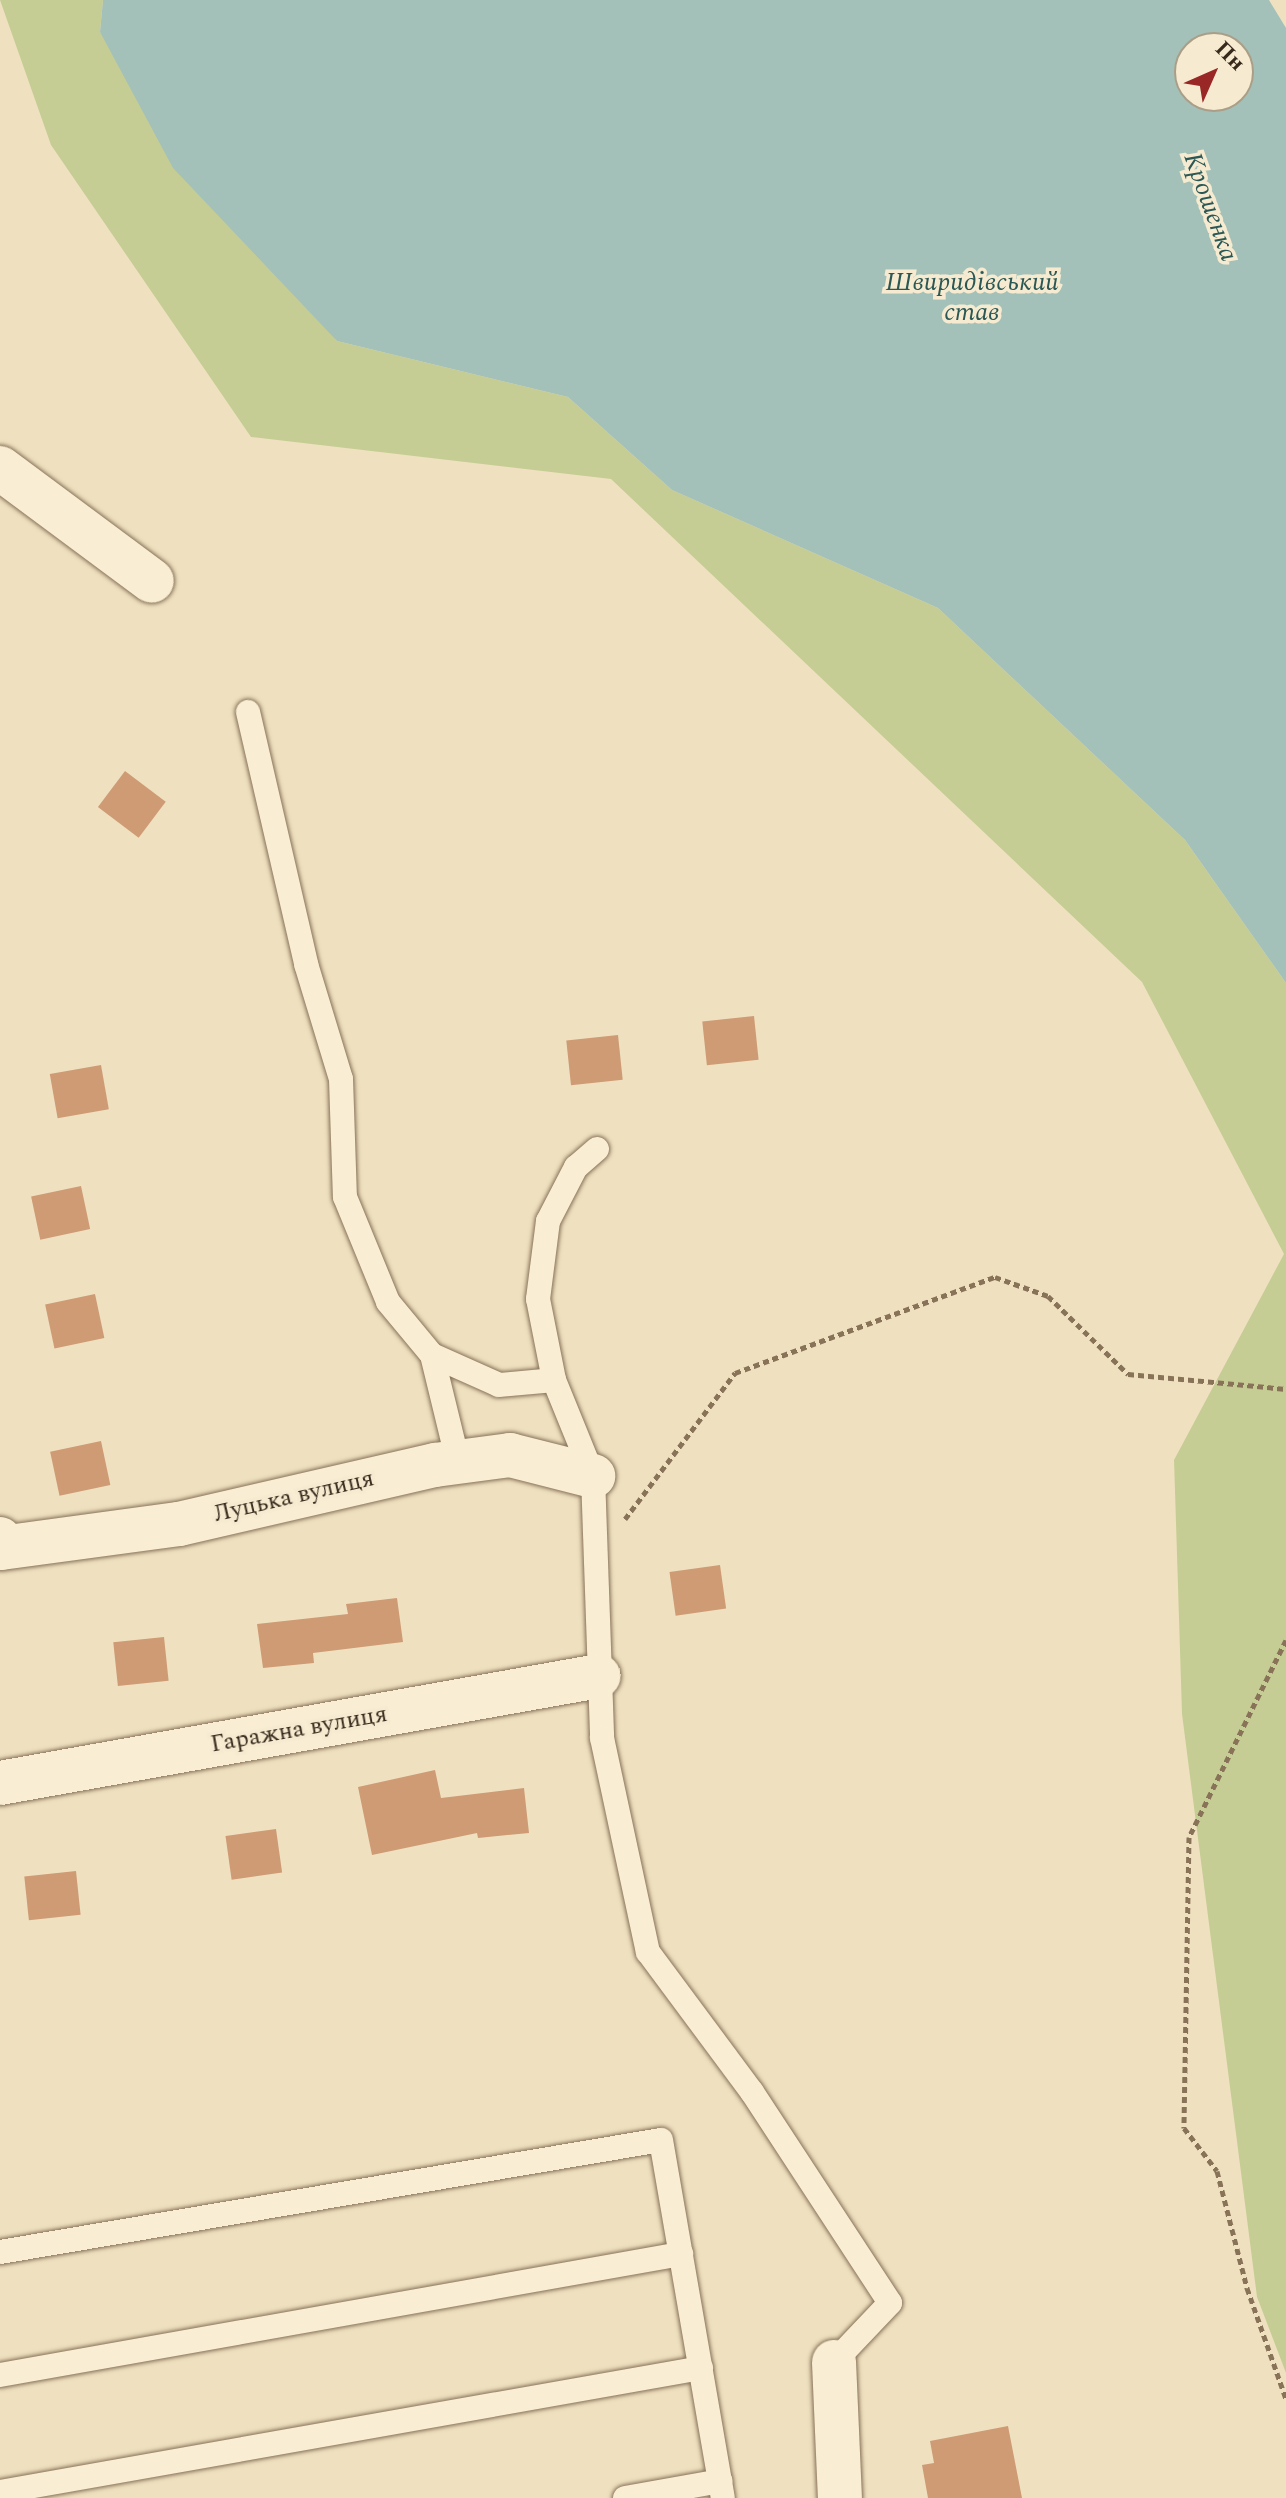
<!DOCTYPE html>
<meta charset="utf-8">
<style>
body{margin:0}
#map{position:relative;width:1286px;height:2498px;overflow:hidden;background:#efe1c0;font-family:Spectral,serif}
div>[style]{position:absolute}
.green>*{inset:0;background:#c6cd94}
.water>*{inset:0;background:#a3c1b8}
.building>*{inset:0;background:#ce9b75;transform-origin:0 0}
.path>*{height:5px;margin-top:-2.5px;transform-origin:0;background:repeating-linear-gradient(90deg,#887258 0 6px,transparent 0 10px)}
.roads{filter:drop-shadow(0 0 2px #887258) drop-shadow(0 0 2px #887258)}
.lane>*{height:24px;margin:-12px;padding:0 12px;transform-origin:12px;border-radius:12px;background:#f9eed3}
.street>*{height:44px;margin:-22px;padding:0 22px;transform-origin:22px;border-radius:22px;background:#f9eed3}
span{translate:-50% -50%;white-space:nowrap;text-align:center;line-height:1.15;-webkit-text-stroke:7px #f6ebd0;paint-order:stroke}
.street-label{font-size:24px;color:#372a1c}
.water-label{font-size:26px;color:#2b5855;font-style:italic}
.north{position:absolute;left:1174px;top:32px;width:80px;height:80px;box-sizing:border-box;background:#f6ebd0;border:2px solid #aa9e88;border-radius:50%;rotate:45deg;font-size:22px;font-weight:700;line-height:32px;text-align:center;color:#372a1c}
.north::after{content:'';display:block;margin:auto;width:28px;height:36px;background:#992726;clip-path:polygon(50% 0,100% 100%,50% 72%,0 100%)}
</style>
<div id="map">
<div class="green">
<i style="clip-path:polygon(0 0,103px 0,100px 32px,337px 341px,568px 397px,672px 490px,938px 608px,1185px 840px,1286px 983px,1286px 2373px,1257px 2297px,1182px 1714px,1174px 1460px,1284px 1254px,1142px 982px,611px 479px,251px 437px,51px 145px)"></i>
</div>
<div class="water">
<i style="clip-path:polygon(evenodd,103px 0,1269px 0,1286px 28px,1286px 983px,1185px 840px,938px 608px,672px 490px,568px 397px,337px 341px,173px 168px,100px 32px,103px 0,1190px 48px,1238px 48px,1238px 96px,1190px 96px,1190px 48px)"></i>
</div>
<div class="building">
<i style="left:125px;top:771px;width:51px;height:45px;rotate:37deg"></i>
<i style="left:754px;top:1016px;width:44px;height:52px;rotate:84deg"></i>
<i style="left:618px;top:1035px;width:45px;height:52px;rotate:84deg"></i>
<i style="left:101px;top:1065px;width:45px;height:52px;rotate:80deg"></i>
<i style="left:81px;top:1186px;width:44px;height:51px;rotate:78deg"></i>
<i style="left:95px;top:1294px;width:45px;height:51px;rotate:78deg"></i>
<i style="left:101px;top:1441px;width:45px;height:52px;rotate:78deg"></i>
<i style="left:720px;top:1565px;width:44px;height:51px;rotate:82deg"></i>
<i style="clip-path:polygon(397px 1598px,403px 1642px,313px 1653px,314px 1663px,263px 1668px,257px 1624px,348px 1614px,346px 1604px)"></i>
<i style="left:164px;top:1637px;width:44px;height:51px;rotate:84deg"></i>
<i style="clip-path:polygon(435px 1770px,441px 1798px,524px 1788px,529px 1833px,478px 1838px,477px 1833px,372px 1855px,358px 1787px)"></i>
<i style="left:276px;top:1829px;width:44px;height:51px;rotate:82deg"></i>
<i style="left:76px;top:1871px;width:44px;height:52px;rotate:84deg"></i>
<i style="clip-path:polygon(1008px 2426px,1022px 2498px,928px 2498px,922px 2465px,934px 2463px,930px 2441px)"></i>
</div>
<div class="path">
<i style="left:625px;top:1519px;width:183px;rotate:-53deg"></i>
<i style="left:735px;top:1373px;width:277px;rotate:-20.3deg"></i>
<i style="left:995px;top:1277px;width:56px;rotate:19.7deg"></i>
<i style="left:1048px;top:1296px;width:112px;rotate:44.3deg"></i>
<i style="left:1128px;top:1374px;width:159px;rotate:5.4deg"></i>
<i style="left:1286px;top:1640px;width:220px;rotate:116.2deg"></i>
<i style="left:1189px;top:1837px;width:291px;rotate:91deg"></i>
<i style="left:1184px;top:2128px;width:54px;rotate:52.5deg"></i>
<i style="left:1217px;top:2171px;width:121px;rotate:75.6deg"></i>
<i style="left:1247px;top:2288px;width:118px;rotate:70.6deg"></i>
</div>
<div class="roads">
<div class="lane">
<i style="left:248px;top:712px;width:259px;rotate:77deg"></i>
<i style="left:306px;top:964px;width:120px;rotate:73.1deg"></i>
<i style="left:341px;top:1079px;width:118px;rotate:88.1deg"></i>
<i style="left:345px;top:1197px;width:113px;rotate:67.7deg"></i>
<i style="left:388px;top:1302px;width:69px;rotate:50.3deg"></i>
<i style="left:432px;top:1355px;width:110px;rotate:76.3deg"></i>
<i style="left:597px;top:1149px;width:28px;rotate:139deg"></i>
<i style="left:576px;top:1167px;width:61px;rotate:117.4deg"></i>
<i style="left:548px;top:1221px;width:79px;rotate:97.3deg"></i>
<i style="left:538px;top:1299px;width:83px;rotate:78.8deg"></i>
<i style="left:554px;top:1380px;width:104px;rotate:67.9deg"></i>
<i style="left:593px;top:1476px;width:262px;rotate:88deg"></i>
<i style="left:602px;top:1738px;width:219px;rotate:77.9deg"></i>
<i style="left:648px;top:1952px;width:174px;rotate:53.4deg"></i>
<i style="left:752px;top:2092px;width:252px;rotate:56.8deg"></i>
<i style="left:890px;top:2303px;width:81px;rotate:133.5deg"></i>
<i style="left:432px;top:1355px;width:73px;rotate:24.1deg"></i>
<i style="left:499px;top:1385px;width:55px;rotate:-5.2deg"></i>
<i style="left:0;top:2252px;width:670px;rotate:-9.62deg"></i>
<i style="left:661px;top:2140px;width:363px;rotate:80.2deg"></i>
<i style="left:0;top:2375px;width:692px;rotate:-10.08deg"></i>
<i style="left:0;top:2492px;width:712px;rotate:-10.03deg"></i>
<i style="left:625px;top:2498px;width:97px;rotate:-10.1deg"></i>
</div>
<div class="street">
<i style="left:0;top:468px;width:189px;rotate:36.6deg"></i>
<i style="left:0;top:1539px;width:9px;rotate:84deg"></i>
<i style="left:1px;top:1548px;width:180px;rotate:-7.7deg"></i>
<i style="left:179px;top:1524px;width:263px;rotate:-13deg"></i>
<i style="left:435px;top:1465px;width:76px;rotate:-7.6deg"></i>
<i style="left:510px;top:1455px;width:86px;rotate:14.2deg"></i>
<i style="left:0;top:1783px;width:608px;rotate:-10.13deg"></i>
<i style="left:834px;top:2362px;width:136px;rotate:87.5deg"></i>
</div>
</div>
<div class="street-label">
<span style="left:294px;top:1497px;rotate:-13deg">Луцька вулиця</span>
<span style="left:299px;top:1730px;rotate:-10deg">Гаражна вулиця</span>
</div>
<div class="water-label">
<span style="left:1210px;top:207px;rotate:70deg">Крошенка</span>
<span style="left:972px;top:298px">Швиридівський<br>став</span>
</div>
<div class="north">Пн</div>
</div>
